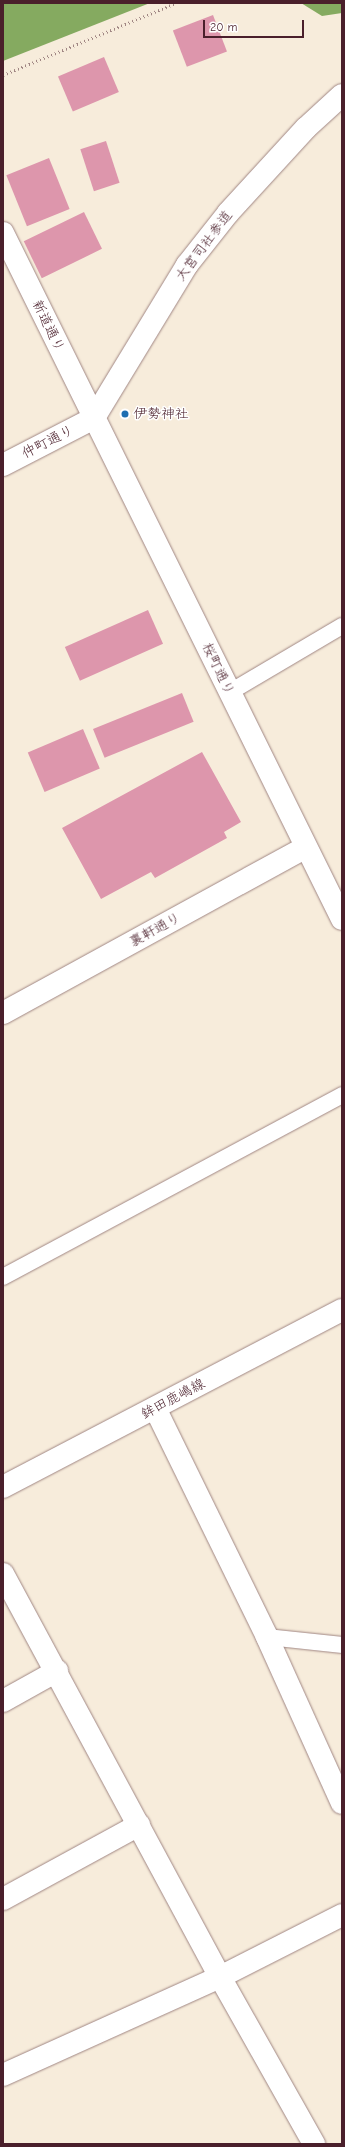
<!DOCTYPE html>
<meta charset="utf-8">
<style>
body{margin:0}
#map{position:relative;width:345px;height:2147px;overflow:hidden;background:#f7ecdb;font-family:"Comic Neue","Klee One",sans-serif}
div>[style]{position:absolute}
.forest>*{inset:0;background:#85aa60}
.building>*{inset:0;background:#dd96ac;transform-origin:0 0}
.path>*{height:2.5px;margin-top:-1.25px;transform-origin:0;background:repeating-linear-gradient(90deg,#a08683 0 1px,transparent 0 4px)}
.roads{filter:drop-shadow(0 0 1px #a08683) drop-shadow(0 0 1px #a08683)}
.lane>*{height:16px;margin:-8px;padding:0 8px;transform-origin:8px;border-radius:8px;background:#fff}
.street>*{height:22px;margin:-11px;padding:0 11px;transform-origin:11px;border-radius:11px;background:#fff}
.secondary>*{height:22px;margin:-11px;padding:0 11px;transform-origin:11px;border-radius:11px;background:#fff}
.dots>*{width:11px;height:11px;translate:-50% -50%;box-sizing:border-box;border:2px solid #fff;border-radius:50%}
span{translate:-50% -50%;white-space:nowrap;text-align:center;line-height:1.15;-webkit-text-stroke:3px #fff;paint-order:stroke}
.street-label{font-size:14px;color:#4a1f2b}
.poi-label{font-size:14px;color:#4a1f2b}
.left{translate:0 -50%;text-align:left}
.frame{position:absolute;inset:0;border:4px solid #4a1f2b;pointer-events:none}
.scale{position:absolute;left:203px;top:20px;width:101px;height:18px;box-sizing:border-box;border:2px solid #4a1f2b;border-top:0;padding-left:5px;font-size:12px;line-height:14px;white-space:nowrap;color:#4a1f2b;-webkit-text-stroke:3px #fff;paint-order:stroke}
</style>
<div id="map">
<div class="forest">
<i style="clip-path:polygon(3px 3px,150px 3px,3px 61px)"></i>
<i style="clip-path:polygon(301px 3px,342px 3px,342px 13px,322px 16px)"></i>
</div>
<div class="building">
<i style="left:213px;top:15px;width:39px;height:43px;rotate:69deg"></i>
<i style="left:104px;top:57px;width:38px;height:50px;rotate:67deg"></i>
<i style="left:106px;top:141px;width:44px;height:27px;rotate:72deg"></i>
<i style="left:49px;top:158px;width:55px;height:46px;rotate:68deg"></i>
<i style="left:84px;top:212px;width:41px;height:67px;rotate:64deg"></i>
<i style="left:148px;top:610px;width:37px;height:91px;rotate:66deg"></i>
<i style="left:182px;top:693px;width:31px;height:96px;rotate:68deg"></i>
<i style="left:83px;top:729px;width:43px;height:60px;rotate:67deg"></i>
<i style="clip-path:polygon(202px 752px,241px 822px,224px 832px,227px 838px,155px 878px,151px 872px,101px 899px,62px 828px)"></i>
</div>
<div class="path">
<i style="left:3px;top:75px;width:187px;rotate:-22.6deg"></i>
</div>
<div class="roads">
<div class="lane">
<i style="left:230px;top:692px;width:130px;rotate:-30.5deg"></i>
<i style="left:3px;top:1277px;width:385px;rotate:-28.2deg"></i>
<i style="left:267px;top:1637px;width:75px;rotate:6.1deg"></i>
</div>
<div class="street">
<i style="left:94px;top:418px;width:179px;rotate:-58.7deg"></i>
<i style="left:187px;top:265px;width:66px;rotate:-51.7deg"></i>
<i style="left:228px;top:213px;width:115px;rotate:-47.5deg"></i>
<i style="left:306px;top:128px;width:49px;rotate:-42.5deg"></i>
<i style="left:155px;top:1408px;width:255px;rotate:63.9deg"></i>
<i style="left:267px;top:1637px;width:182px;rotate:65.7deg"></i>
<i style="left:3px;top:1701px;width:62px;rotate:-29.1deg"></i>
<i style="left:3px;top:1899px;width:155px;rotate:-28.6deg"></i>
<i style="left:3px;top:2075px;width:238px;rotate:-24.3deg"></i>
<i style="left:220px;top:1977px;width:137px;rotate:-26.9deg"></i>
</div>
<div class="secondary">
<i style="left:3px;top:233px;width:765px;rotate:63.7deg"></i>
<i style="left:3px;top:465px;width:102px;rotate:-27.3deg"></i>
<i style="left:3px;top:1013px;width:345px;rotate:-28.7deg"></i>
<i style="left:3px;top:1487px;width:382px;rotate:-27.6deg"></i>
<i style="left:3px;top:1574px;width:458px;rotate:61.7deg"></i>
<i style="left:220px;top:1977px;width:192px;rotate:60.6deg"></i>
</div>
</div>
<div class="dots">
<i style="left:125px;top:414px;background:#1f6fb2"></i>
</div>
<div class="street-label">
<span style="left:204px;top:246px;rotate:-53deg">大宮司社参道</span>
<span style="left:48px;top:326px;rotate:64deg">新道通り</span>
<span style="left:48px;top:442px;rotate:-27deg">仲町通り</span>
<span style="left:218px;top:669px;rotate:64deg">桜町通り</span>
<span style="left:155px;top:930px;rotate:-29deg">裏軒通り</span>
<span style="left:173px;top:1399px;rotate:-28deg">鉾田鹿嶋線</span>
</div>
<div class="poi-label">
<span class="left" style="left:133px;top:414px">伊勢神社</span>
</div>
<div class="frame"></div>
<div class="scale">20 m</div>
</div>
